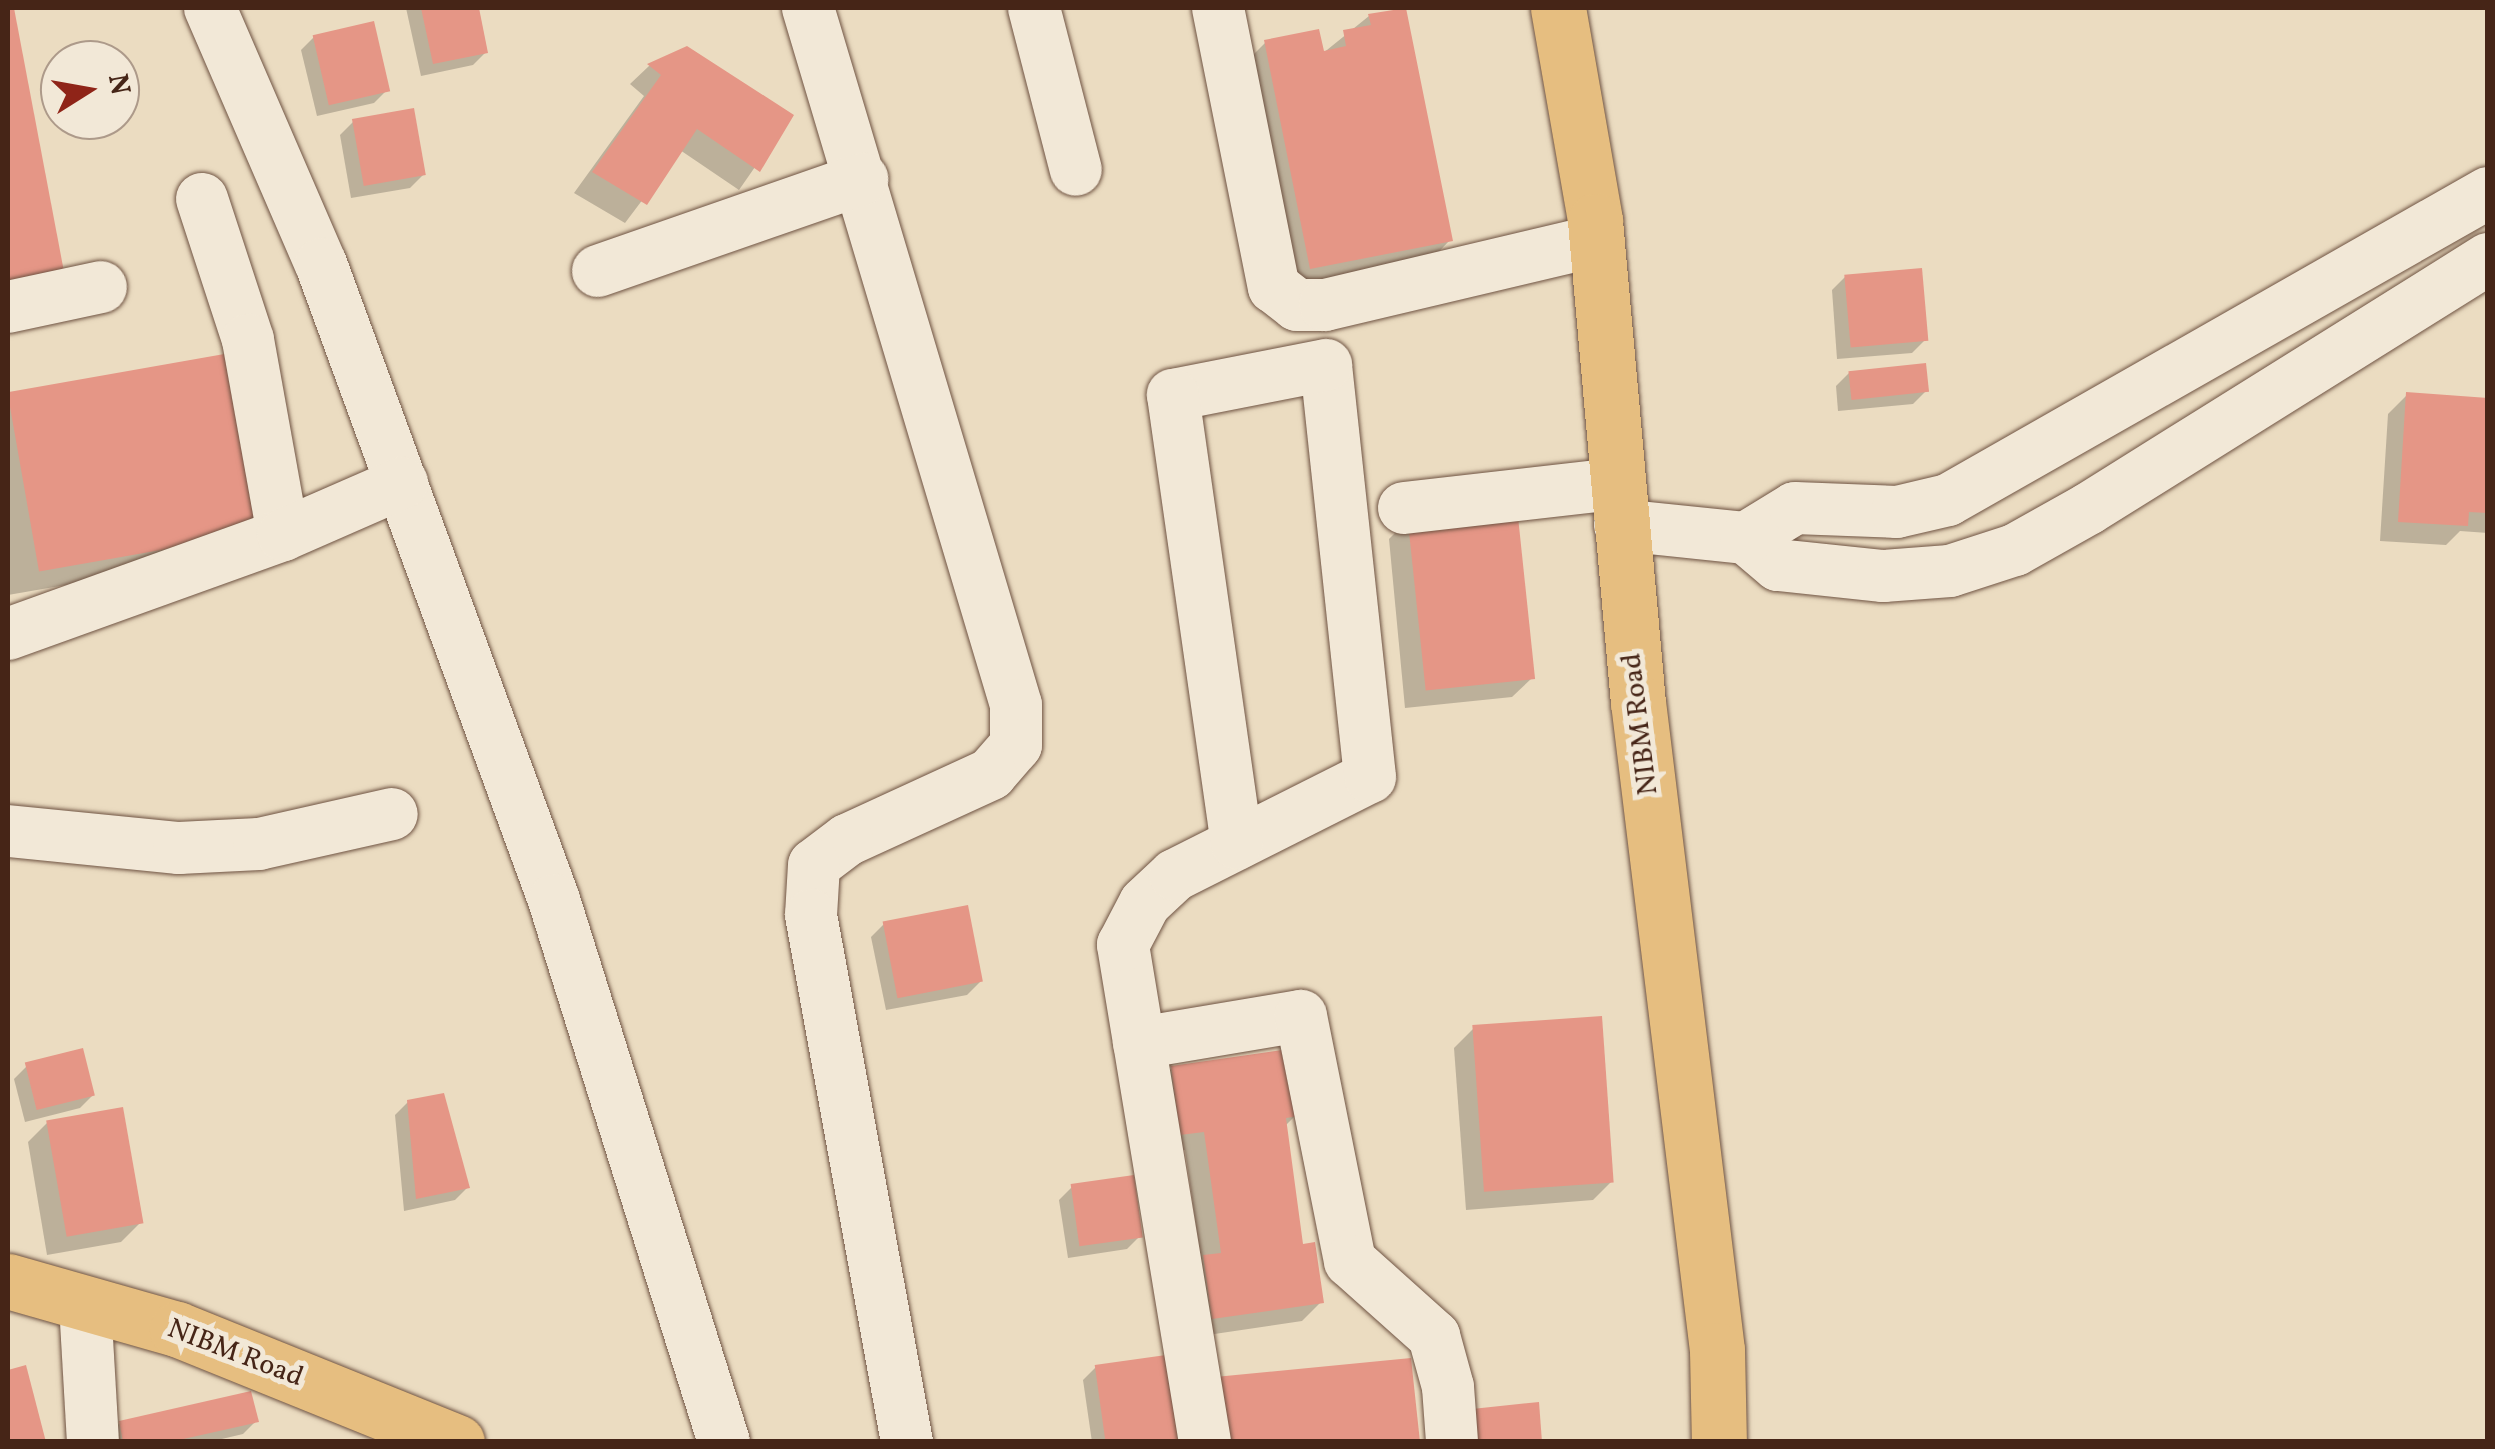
<!DOCTYPE html>
<style>
body{margin:0}
#map{position:relative;width:2495px;height:1449px;overflow:hidden;background:#ebdcc1;font-family:Vollkorn,serif}
div>[style]{position:absolute}
.shadow>*{inset:0;background:#0003}
.building>*{inset:0;background:#e59686;transform-origin:0 0}
.roads{filter:drop-shadow(0 0 2px #6f5342) drop-shadow(0 0 2px #6f5342)}
.minor>*{height:52px;margin:-26px;padding:0 26px;transform-origin:26px;border-radius:26px;background:#f2e8d7}
.major>*{height:55px;margin:-27.5px;padding:0 27.5px;transform-origin:27.5px;border-radius:27.5px;background:#e6be80}
span{translate:-50% -50%;white-space:nowrap;text-align:center;line-height:1.15;-webkit-text-stroke:10px #f2e8d7;paint-order:stroke}
.street-label{font-size:28px;color:#462517}
.frame{position:absolute;inset:0;border:10px solid #462517;pointer-events:none}
.north{position:absolute;left:40px;top:40px;width:100px;height:100px;box-sizing:border-box;background:#f2e8d7;border:2px solid #ad9a8a;border-radius:50%;rotate:79deg;font-size:28px;font-weight:700;line-height:40px;text-align:center;color:#462517}
.north::after{content:'';display:block;margin:auto;width:35px;height:45px;background:#8f2418;clip-path:polygon(50% 0,100% 100%,50% 72%,0 100%)}
</style>
<div id="map">
<div class="shadow">
<i style="clip-path:polygon(8px 8px,62px 276px,8px 307px)"></i>
<i style="clip-path:polygon(406px 8px,477px 8px,486px 52px,473px 65px,421px 76px)"></i>
<i style="clip-path:polygon(1369px 16px,1450px 240px,1425px 266px,1285px 293px,1240px 68px,1266px 42px,1322px 54px)"></i>
<i style="clip-path:polygon(314px 37px,387px 90px,374px 103px,317px 116px,301px 50px)"></i>
<i style="clip-path:polygon(687px 49px,791px 115px,739px 190px,680px 150px,625px 223px,574px 193px,644px 96px,630px 84px,649px 66px)"></i>
<i style="clip-path:polygon(353px 122px,423px 175px,410px 188px,351px 198px,340px 135px)"></i>
<i style="clip-path:polygon(1845px 277px,1925px 340px,1912px 353px,1837px 359px,1832px 290px)"></i>
<i style="clip-path:polygon(228px 356px,233px 556px,8px 595px,8px 395px)"></i>
<i style="clip-path:polygon(1849px 373px,1926px 391px,1913px 404px,1838px 411px,1836px 386px)"></i>
<i style="clip-path:polygon(2407px 395px,2488px 400px,2488px 533px,2460px 531px,2446px 545px,2380px 541px,2388px 414px)"></i>
<i style="clip-path:polygon(1409px 519px,1532px 678px,1512px 697px,1405px 708px,1389px 539px)"></i>
<i style="clip-path:polygon(884px 924px,980px 982px,967px 995px,886px 1010px,871px 937px)"></i>
<i style="clip-path:polygon(1473px 1029px,1612px 1181px,1593px 1200px,1466px 1210px,1454px 1048px)"></i>
<i style="clip-path:polygon(27px 1066px,93px 1095px,80px 1108px,25px 1122px,14px 1079px)"></i>
<i style="clip-path:polygon(1172px 1068px,1296px 1115px,1284px 1127px,1301px 1246px,1321px 1302px,1302px 1321px,1194px 1337px,1201px 1260px,1185px 1150px,1162px 1153px,1152px 1088px)"></i>
<i style="clip-path:polygon(408px 1102px,468px 1187px,455px 1200px,404px 1211px,395px 1115px)"></i>
<i style="clip-path:polygon(47px 1123px,141px 1222px,121px 1242px,47px 1255px,28px 1142px)"></i>
<i style="clip-path:polygon(1072px 1187px,1140px 1236px,1127px 1249px,1068px 1258px,1059px 1200px)"></i>
<i style="clip-path:polygon(1096px 1367px,1175px 1441px,1092px 1442px,1083px 1380px)"></i>
<i style="clip-path:polygon(256px 1421px,243px 1434px,209px 1442px,108px 1442px,107px 1436px,120px 1423px)"></i>
</div>
<div class="building">
<i style="clip-path:polygon(8px 8px,14px 8px,65px 277px,8px 287px)"></i>
<i style="clip-path:polygon(421px 8px,479px 8px,488px 53px,433px 64px)"></i>
<i style="clip-path:polygon(1406px 8px,1453px 241px,1310px 269px,1264px 40px,1319px 29px,1324px 51px,1346px 46px,1343px 30px,1371px 25px,1368px 14px)"></i>
<i style="left:374px;top:21px;width:72px;height:63px;rotate:77deg"></i>
<i style="clip-path:polygon(687px 46px,794px 115px,760px 172px,697px 129px,647px 205px,592px 172px,661px 75px,647px 64px)"></i>
<i style="left:414px;top:108px;width:68px;height:63px;rotate:80deg"></i>
<i style="left:1922px;top:268px;width:73px;height:78px;rotate:85deg"></i>
<i style="left:230px;top:353px;width:182px;height:226px;rotate:80deg"></i>
<i style="left:1926px;top:363px;width:29px;height:78px;rotate:84deg"></i>
<i style="clip-path:polygon(2406px 392px,2488px 398px,2488px 513px,2469px 512px,2468px 526px,2398px 522px)"></i>
<i style="left:1517px;top:507px;width:173px;height:110px;rotate:84deg"></i>
<i style="left:968px;top:905px;width:78px;height:87px;rotate:79deg"></i>
<i style="left:1602px;top:1016px;width:167px;height:130px;rotate:86deg"></i>
<i style="left:83px;top:1048px;width:49px;height:60px;rotate:76deg"></i>
<i style="clip-path:polygon(1289px 1049px,1299px 1116px,1286px 1118px,1303px 1244px,1315px 1242px,1324px 1303px,1212px 1319px,1203px 1255px,1221px 1253px,1204px 1132px,1180px 1135px,1171px 1066px)"></i>
<i style="clip-path:polygon(444px 1093px,470px 1188px,416px 1199px,407px 1100px)"></i>
<i style="left:123px;top:1107px;width:118px;height:78px;rotate:80deg"></i>
<i style="left:1134px;top:1175px;width:63px;height:64px;rotate:82deg"></i>
<i style="left:1166px;top:1355px;width:88px;height:72px;rotate:82deg"></i>
<i style="clip-path:polygon(1411px 1358px,1420px 1442px,1221px 1442px,1215px 1377px)"></i>
<i style="clip-path:polygon(26px 1365px,46px 1442px,8px 1442px,8px 1370px)"></i>
<i style="clip-path:polygon(251px 1391px,259px 1422px,170px 1442px,123px 1442px,119px 1421px)"></i>
<i style="clip-path:polygon(1539px 1402px,1542px 1442px,1476px 1442px,1472px 1409px)"></i>
</div>
<div class="roads">
<div class="minor">
<i style="left:210px;top:8px;width:279px;rotate:66.6deg"></i>
<i style="left:321px;top:264px;width:677px;rotate:69.88deg"></i>
<i style="left:554px;top:900px;width:568px;rotate:72.59deg"></i>
<i style="left:808px;top:8px;width:727px;rotate:73.38deg"></i>
<i style="left:1016px;top:705px;width:40px;rotate:90deg"></i>
<i style="left:1016px;top:745px;width:38px;rotate:131deg"></i>
<i style="left:991px;top:774px;width:158px;rotate:155.4deg"></i>
<i style="left:847px;top:840px;width:41px;rotate:142.9deg"></i>
<i style="left:814px;top:865px;width:50px;rotate:93.4deg"></i>
<i style="left:811px;top:915px;width:536px;rotate:79.68deg"></i>
<i style="left:1034px;top:8px;width:167px;rotate:75.5deg"></i>
<i style="left:1218px;top:8px;width:285px;rotate:78.7deg"></i>
<i style="left:1274px;top:287px;width:29px;rotate:38deg"></i>
<i style="left:1297px;top:305px;width:28px"></i>
<i style="left:1325px;top:305px;width:278px;rotate:-13.3deg"></i>
<i style="left:202px;top:199px;width:148px;rotate:71.9deg"></i>
<i style="left:248px;top:340px;width:198px;rotate:79.8deg"></i>
<i style="left:598px;top:271px;width:280px;rotate:-19.2deg"></i>
<i style="left:8px;top:307px;width:95px;rotate:-12.1deg"></i>
<i style="left:1404px;top:508px;width:212px;rotate:-6.5deg"></i>
<i style="left:1620px;top:525px;width:127px;rotate:5.9deg"></i>
<i style="left:1746px;top:538px;width:42px;rotate:40.2deg"></i>
<i style="left:1778px;top:565px;width:106px;rotate:6deg"></i>
<i style="left:1883px;top:576px;width:67px;rotate:-4.3deg"></i>
<i style="left:1950px;top:571px;width:68px;rotate:-17.9deg"></i>
<i style="left:2015px;top:550px;width:84px;rotate:-29.3deg"></i>
<i style="left:2088px;top:509px;width:472px;rotate:-32deg"></i>
<i style="left:1746px;top:538px;width:57px;rotate:-31.5deg"></i>
<i style="left:1795px;top:508px;width:102px;rotate:2.2deg"></i>
<i style="left:1897px;top:512px;width:52px;rotate:-13.2deg"></i>
<i style="left:1948px;top:500px;width:621px;rotate:-29.62deg"></i>
<i style="left:8px;top:634px;width:292px;rotate:-19.8deg"></i>
<i style="left:283px;top:535px;width:130px;rotate:-23.6deg"></i>
<i style="left:8px;top:831px;width:172px;rotate:5.7deg"></i>
<i style="left:179px;top:848px;width:80px;rotate:-2.9deg"></i>
<i style="left:259px;top:844px;width:136px;rotate:-12.7deg"></i>
<i style="left:1139px;top:1043px;width:164px;rotate:-9.5deg"></i>
<i style="left:1301px;top:1016px;width:250px;rotate:78.7deg"></i>
<i style="left:1350px;top:1261px;width:113px;rotate:41.8deg"></i>
<i style="left:1434px;top:1336px;width:53px;rotate:74.6deg"></i>
<i style="left:1448px;top:1387px;width:55px;rotate:85.8deg"></i>
<i style="left:85px;top:1304px;width:138px;rotate:86.7deg"></i>
<i style="left:1205px;top:1442px;width:504px;rotate:-99.37deg"></i>
<i style="left:1123px;top:945px;width:47px;rotate:-62.4deg"></i>
<i style="left:1145px;top:903px;width:41px;rotate:-43deg"></i>
<i style="left:1175px;top:875px;width:218px;rotate:-26.7deg"></i>
<i style="left:1370px;top:777px;width:414px;rotate:-96.1deg"></i>
<i style="left:1326px;top:365px;width:156px;rotate:168.9deg"></i>
<i style="left:1173px;top:395px;width:453px;rotate:81.9deg"></i>
</div>
<div class="major">
<i style="left:1558px;top:8px;width:216px;rotate:80.1deg"></i>
<i style="left:1595px;top:221px;width:483px;rotate:84.9deg"></i>
<i style="left:1638px;top:702px;width:653px;rotate:83.05deg"></i>
<i style="left:1717px;top:1350px;width:92px;rotate:88.8deg"></i>
<i style="left:8px;top:1281px;width:176px;rotate:15.9deg"></i>
<i style="left:177px;top:1329px;width:302px;rotate:22deg"></i>
</div>
</div>
<div class="street-label">
<span style="left:1641px;top:724px;rotate:-97deg">NIBM Road</span>
<span style="left:235px;top:1354px;rotate:21deg">NIBM Road</span>
</div>
<div class="frame"></div>
<div class="north">N</div>
</div>
